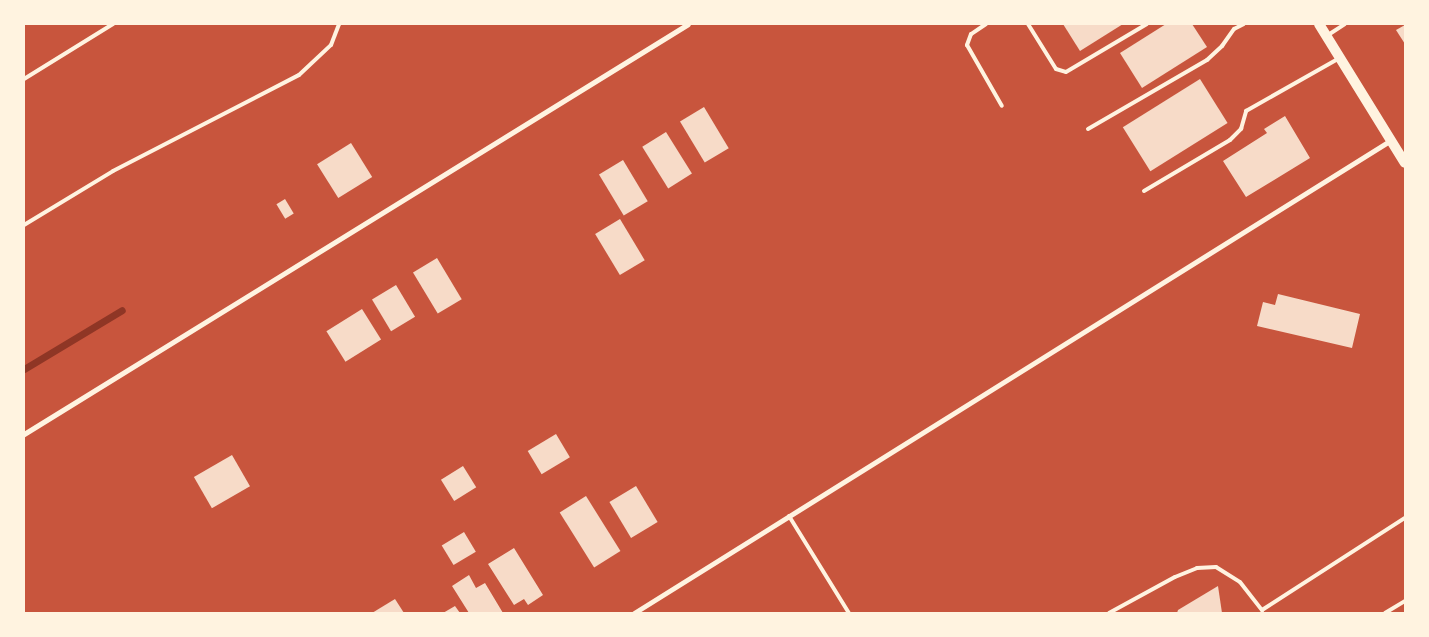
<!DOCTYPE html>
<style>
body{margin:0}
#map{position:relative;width:1429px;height:637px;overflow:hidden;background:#c8553d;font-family:Commissioner,sans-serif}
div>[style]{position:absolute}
.stream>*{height:7px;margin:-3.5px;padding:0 3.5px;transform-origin:3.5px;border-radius:3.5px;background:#8f3625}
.building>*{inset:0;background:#f7dbc8;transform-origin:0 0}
.service>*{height:4px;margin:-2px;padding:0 2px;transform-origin:2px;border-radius:2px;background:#fff3e0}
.minor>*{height:5px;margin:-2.5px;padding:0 2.5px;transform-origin:2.5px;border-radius:2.5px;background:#fff3e0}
.secondary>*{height:10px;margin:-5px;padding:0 5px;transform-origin:5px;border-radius:5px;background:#fff3e0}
span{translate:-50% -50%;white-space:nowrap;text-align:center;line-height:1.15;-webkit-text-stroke:5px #fff3e0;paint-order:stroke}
.frame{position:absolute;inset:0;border:25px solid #fff3e0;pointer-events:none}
</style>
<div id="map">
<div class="stream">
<i style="left:24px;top:369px;width:114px;rotate:-31deg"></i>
</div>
<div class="building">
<i style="clip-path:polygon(1063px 24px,1123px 24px,1080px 51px)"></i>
<i style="clip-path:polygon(1166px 24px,1192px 24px,1207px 47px,1142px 88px,1120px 53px)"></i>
<i style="clip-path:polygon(1405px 25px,1405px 44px,1396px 30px)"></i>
<i style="left:1200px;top:79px;width:52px;height:91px;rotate:58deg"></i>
<i style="left:704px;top:107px;width:48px;height:28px;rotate:59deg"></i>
<i style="clip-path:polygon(1285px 116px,1310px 158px,1246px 197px,1223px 161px,1267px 133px,1264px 129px)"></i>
<i style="left:666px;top:132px;width:49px;height:28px;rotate:58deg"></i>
<i style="left:351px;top:143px;width:40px;height:40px;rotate:58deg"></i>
<i style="left:623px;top:160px;width:48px;height:28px;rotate:59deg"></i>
<i style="left:285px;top:199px;width:17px;height:10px;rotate:59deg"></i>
<i style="left:620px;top:219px;width:48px;height:29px;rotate:59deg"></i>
<i style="left:437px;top:258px;width:48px;height:28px;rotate:59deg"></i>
<i style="left:396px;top:285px;width:37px;height:28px;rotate:59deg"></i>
<i style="clip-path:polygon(1278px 294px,1360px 314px,1352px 348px,1257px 326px,1263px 302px,1275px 305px)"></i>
<i style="left:362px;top:309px;width:36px;height:42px;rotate:58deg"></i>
<i style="left:556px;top:434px;width:27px;height:33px;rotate:59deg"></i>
<i style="left:232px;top:455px;width:36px;height:44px;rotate:60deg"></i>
<i style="left:463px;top:466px;width:25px;height:26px;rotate:58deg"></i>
<i style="left:636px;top:486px;width:42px;height:31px;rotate:59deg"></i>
<i style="left:586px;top:496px;width:65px;height:31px;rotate:58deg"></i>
<i style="left:464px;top:532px;width:23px;height:26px;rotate:59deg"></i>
<i style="clip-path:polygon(514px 548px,543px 595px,528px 605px,524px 599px,514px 605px,488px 564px)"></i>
<i style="clip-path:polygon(469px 575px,476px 588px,485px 583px,503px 613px,469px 613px,452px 586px)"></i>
<i style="clip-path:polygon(1218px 586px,1222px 613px,1177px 613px,1178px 610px)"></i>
<i style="clip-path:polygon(395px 599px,404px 613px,372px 613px)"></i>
<i style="clip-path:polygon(455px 606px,460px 613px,443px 613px)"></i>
</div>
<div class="service">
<i style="left:986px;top:24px;width:18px;rotate:146deg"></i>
<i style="left:971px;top:34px;width:12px;rotate:110deg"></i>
<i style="left:967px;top:45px;width:70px;rotate:60.2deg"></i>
<i style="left:1028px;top:24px;width:53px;rotate:58.1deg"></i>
<i style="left:1056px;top:69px;width:10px;rotate:17deg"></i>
<i style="left:1066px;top:72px;width:94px;rotate:-30.7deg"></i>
<i style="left:1328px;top:35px;width:20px;rotate:-33deg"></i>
<i style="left:24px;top:79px;width:105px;rotate:-31.7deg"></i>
<i style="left:1088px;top:129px;width:138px;rotate:-30.1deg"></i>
<i style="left:1207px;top:60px;width:21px;rotate:-43deg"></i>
<i style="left:1222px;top:46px;width:21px;rotate:-55deg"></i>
<i style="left:1234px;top:29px;width:11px;rotate:-27deg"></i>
<i style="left:1144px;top:191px;width:100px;rotate:-30.7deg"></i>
<i style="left:1230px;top:140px;width:16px;rotate:-45deg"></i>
<i style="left:1241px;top:129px;width:19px;rotate:-74deg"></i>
<i style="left:1246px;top:111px;width:106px;rotate:-29.5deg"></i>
<i style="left:24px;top:225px;width:104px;rotate:-31.2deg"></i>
<i style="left:113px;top:171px;width:209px;rotate:-27.3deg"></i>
<i style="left:299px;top:75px;width:44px;rotate:-43.2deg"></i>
<i style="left:331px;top:45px;width:22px;rotate:-69deg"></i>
<i style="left:789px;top:516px;width:114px;rotate:58.3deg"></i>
<i style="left:1109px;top:613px;width:75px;rotate:-28.6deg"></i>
<i style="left:1175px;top:577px;width:24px;rotate:-22deg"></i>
<i style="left:1197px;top:568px;width:19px;rotate:-3deg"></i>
<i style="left:1216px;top:567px;width:28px;rotate:32deg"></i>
<i style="left:1240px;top:582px;width:36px;rotate:52deg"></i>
<i style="left:1262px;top:610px;width:170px;rotate:-32.8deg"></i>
<i style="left:1385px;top:613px;width:23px;rotate:-31deg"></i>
</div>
<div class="minor">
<i style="left:24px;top:434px;width:780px;rotate:-31.69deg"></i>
<i style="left:634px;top:613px;width:893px;rotate:-32deg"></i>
</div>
<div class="secondary">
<i style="left:1319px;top:24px;width:163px;rotate:58.3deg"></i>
</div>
<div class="frame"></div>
</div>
